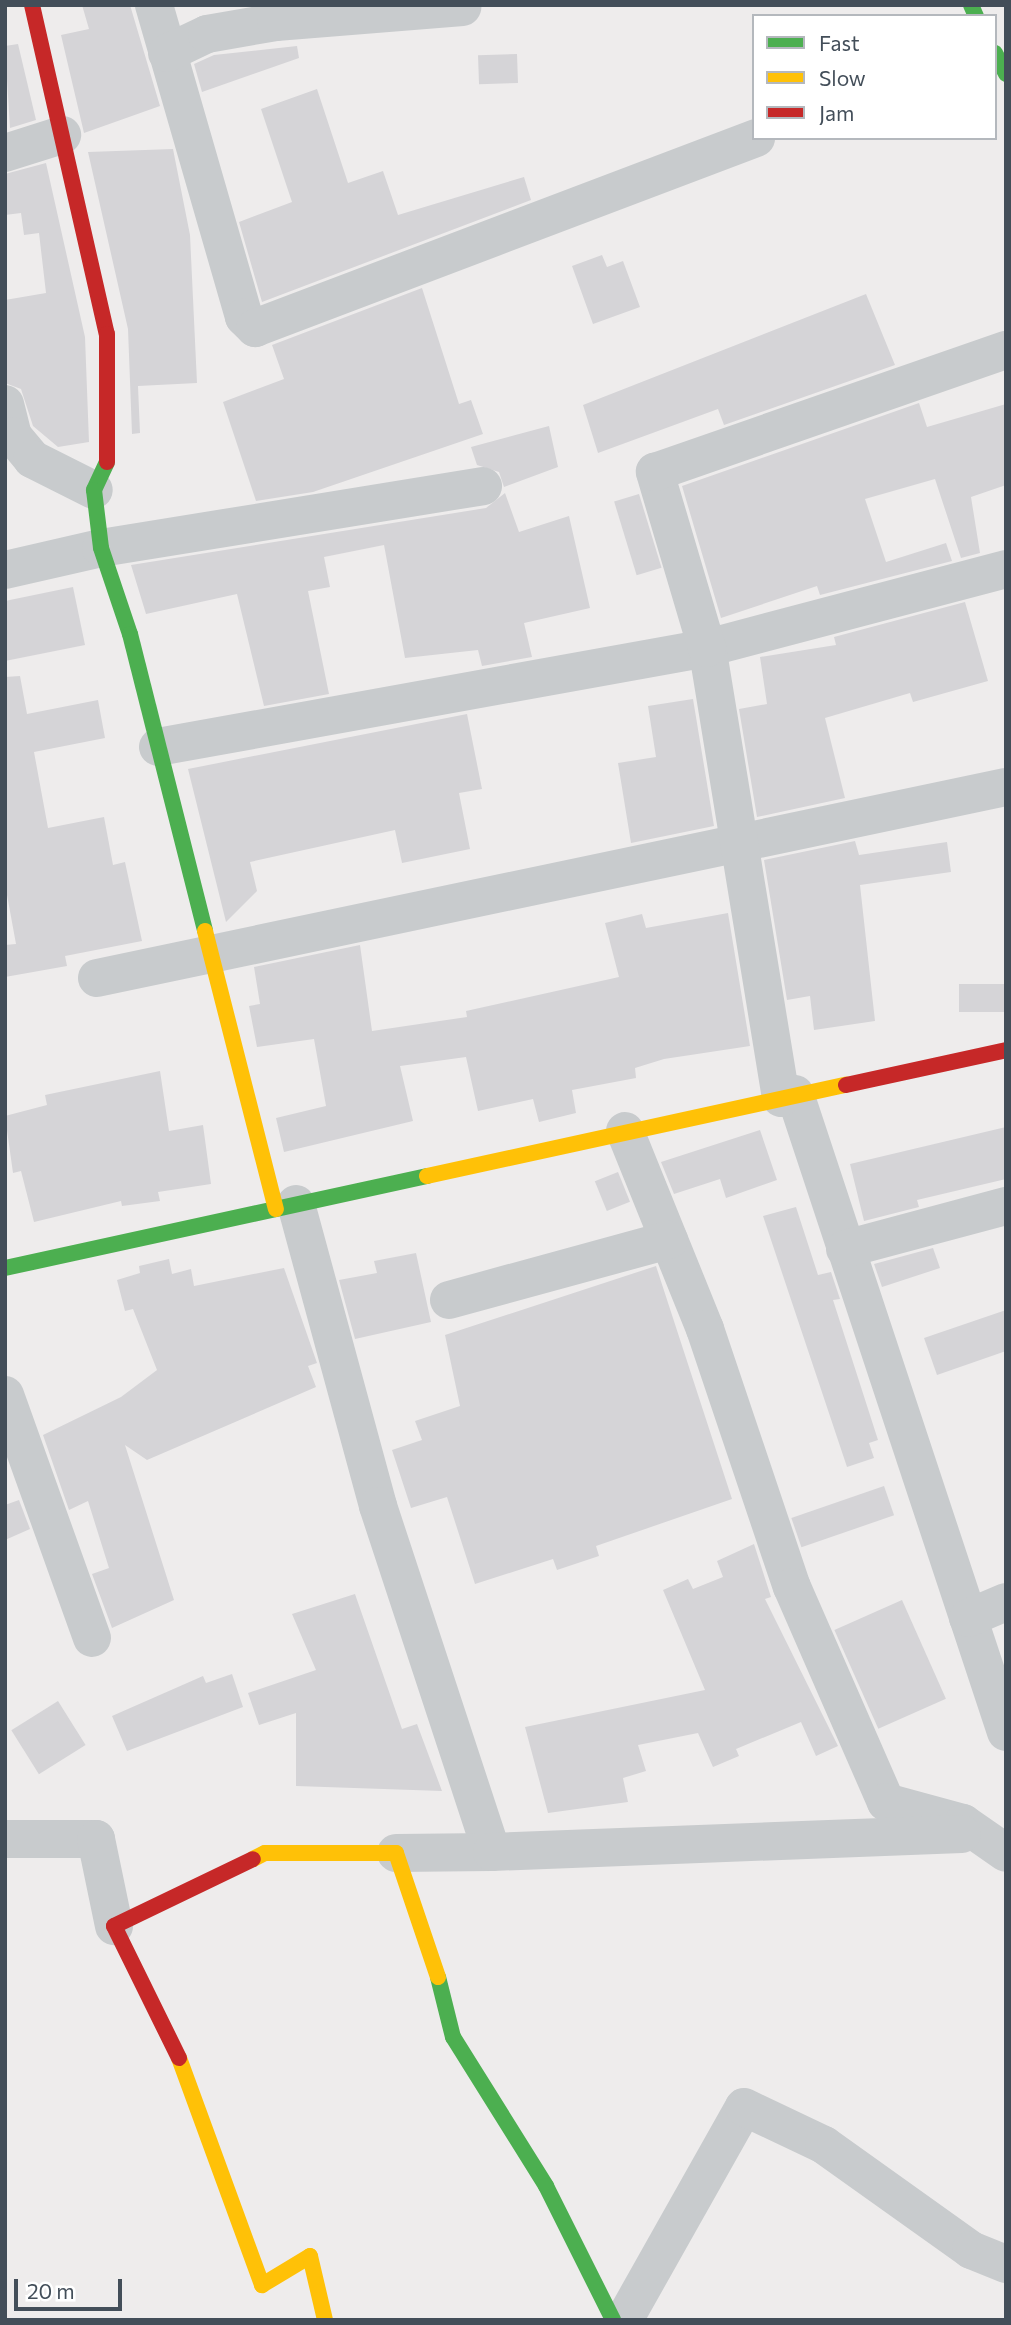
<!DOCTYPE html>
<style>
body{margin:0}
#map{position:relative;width:1011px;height:2325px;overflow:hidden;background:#eeecec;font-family:Commissioner,sans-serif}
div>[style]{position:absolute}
.building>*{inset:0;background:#d5d4d7;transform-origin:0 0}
.street>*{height:38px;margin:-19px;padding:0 19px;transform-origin:19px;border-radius:19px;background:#c8cbcd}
.fast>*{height:16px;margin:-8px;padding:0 8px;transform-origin:8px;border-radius:8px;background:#4caf50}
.slow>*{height:16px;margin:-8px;padding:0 8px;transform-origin:8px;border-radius:8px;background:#ffc107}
.jam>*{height:16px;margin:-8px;padding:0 8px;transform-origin:8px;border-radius:8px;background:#c62828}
span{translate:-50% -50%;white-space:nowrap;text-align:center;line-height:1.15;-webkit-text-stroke:7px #fff;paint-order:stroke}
.frame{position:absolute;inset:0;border:7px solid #434e59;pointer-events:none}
.legend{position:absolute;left:752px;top:14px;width:245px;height:126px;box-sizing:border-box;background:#fff;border:2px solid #b4b8bd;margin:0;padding:9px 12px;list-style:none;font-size:21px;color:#434e59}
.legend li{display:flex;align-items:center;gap:14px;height:35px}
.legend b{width:35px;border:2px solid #b4b8bd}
.scale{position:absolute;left:14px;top:2279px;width:108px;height:32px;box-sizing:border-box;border:4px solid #434e59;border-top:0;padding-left:9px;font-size:21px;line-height:24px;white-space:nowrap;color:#434e59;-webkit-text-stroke:5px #fff;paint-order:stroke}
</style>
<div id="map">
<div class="building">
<i style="clip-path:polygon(82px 5px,130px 5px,160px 106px,84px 133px,61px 35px,89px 29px)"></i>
<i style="clip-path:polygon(18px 44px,36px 120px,10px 128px,5px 46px)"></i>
<i style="clip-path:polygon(297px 46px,299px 58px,202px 92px,194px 64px,214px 55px)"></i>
<i style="left:517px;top:54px;width:29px;height:39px;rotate:88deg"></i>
<i style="clip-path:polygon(317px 89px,348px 183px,383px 171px,398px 215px,524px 177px,531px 200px,262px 302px,239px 222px,292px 202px,261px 109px)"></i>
<i style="clip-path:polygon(173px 149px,190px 235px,197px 383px,138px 386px,140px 433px,132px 434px,128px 329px,88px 152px)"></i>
<i style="clip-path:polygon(46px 163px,85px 337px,89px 442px,58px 447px,33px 426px,21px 389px,5px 383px,5px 300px,46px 293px,39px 233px,24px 235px,21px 213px,5px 215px,5px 174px)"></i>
<i style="clip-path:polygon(602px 255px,607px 267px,623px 261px,640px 307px,593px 324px,572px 266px)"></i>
<i style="clip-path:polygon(422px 288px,459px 404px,471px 400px,483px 434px,313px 492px,256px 501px,223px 402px,284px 379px,272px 345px)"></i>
<i style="clip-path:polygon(866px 294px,895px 365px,724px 425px,718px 409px,598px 453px,583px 405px)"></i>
<i style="clip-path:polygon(919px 403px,927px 427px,1006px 404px,1006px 485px,971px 497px,980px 553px,961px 558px,935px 479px,865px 499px,886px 562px,946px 543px,952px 561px,820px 595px,817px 586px,721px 618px,682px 486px)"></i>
<i style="clip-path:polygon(549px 426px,558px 467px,504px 487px,499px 472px,477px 465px,471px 447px)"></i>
<i style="clip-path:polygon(505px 493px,519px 532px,569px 516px,590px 608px,524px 623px,532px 657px,482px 666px,478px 650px,405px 658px,384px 545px,324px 557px,330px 587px,308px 591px,329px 694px,264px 706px,237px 594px,146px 614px,131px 565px,486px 508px)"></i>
<i style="left:639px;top:494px;width:77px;height:26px;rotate:73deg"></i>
<i style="clip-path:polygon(73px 587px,85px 645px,5px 661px,5px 601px)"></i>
<i style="clip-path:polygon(965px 602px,988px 681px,913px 702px,910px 693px,825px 718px,845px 798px,757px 817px,739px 709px,767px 704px,760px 657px,836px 645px,834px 637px)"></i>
<i style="clip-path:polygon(20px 676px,27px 714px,98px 700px,105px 738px,34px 752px,48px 828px,104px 817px,113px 865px,125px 862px,142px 941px,65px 956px,67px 966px,5px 977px,5px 945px,16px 944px,5px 884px,5px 677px)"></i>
<i style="clip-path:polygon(693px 699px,714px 826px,631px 843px,618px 763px,656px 757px,648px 706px)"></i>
<i style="clip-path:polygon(467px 714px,482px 789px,459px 793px,470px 849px,402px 863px,395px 830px,250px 862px,257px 891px,226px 922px,188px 769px)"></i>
<i style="clip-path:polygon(855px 841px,859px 855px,947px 842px,951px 872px,860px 885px,875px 1021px,814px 1030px,810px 996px,787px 1000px,764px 860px)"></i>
<i style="clip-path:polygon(728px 913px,750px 1046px,664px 1059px,635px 1068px,636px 1078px,572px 1090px,576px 1113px,539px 1122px,533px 1099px,478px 1111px,466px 1057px,400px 1066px,413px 1121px,284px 1152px,276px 1118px,326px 1106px,314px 1039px,257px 1047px,249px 1006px,260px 1004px,254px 967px,360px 945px,372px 1031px,467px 1017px,466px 1011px,619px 977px,605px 923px,642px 914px,646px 928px)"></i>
<i style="left:1006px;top:984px;width:28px;height:47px;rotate:90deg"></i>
<i style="clip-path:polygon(160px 1071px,169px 1131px,203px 1125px,211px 1184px,158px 1192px,160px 1201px,122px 1206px,121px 1201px,34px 1222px,21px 1171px,13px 1173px,5px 1116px,47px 1105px,45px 1095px)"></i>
<i style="clip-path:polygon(1006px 1127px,1006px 1179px,917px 1200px,919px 1207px,864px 1221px,850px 1164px)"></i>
<i style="clip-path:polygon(760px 1130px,777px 1180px,726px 1198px,720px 1179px,674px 1194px,661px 1162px)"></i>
<i style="left:618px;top:1172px;width:32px;height:25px;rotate:68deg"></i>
<i style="clip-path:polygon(796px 1207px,818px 1275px,831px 1272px,840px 1299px,833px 1300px,878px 1440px,869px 1443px,874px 1458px,847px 1467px,763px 1216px)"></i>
<i style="clip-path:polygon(933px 1248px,940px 1268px,882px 1287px,874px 1264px)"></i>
<i style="clip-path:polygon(416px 1253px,431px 1322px,355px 1339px,339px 1280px,377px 1273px,374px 1261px)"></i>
<i style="clip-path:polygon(169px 1259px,172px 1274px,191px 1269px,194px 1286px,284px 1268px,317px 1363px,308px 1366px,316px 1387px,147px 1460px,125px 1445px,174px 1600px,112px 1628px,92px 1574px,109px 1568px,88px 1501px,69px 1510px,43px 1435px,121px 1397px,157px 1370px,133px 1309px,125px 1311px,117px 1280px,140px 1273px,139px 1266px)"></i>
<i style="clip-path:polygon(656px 1266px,732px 1499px,596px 1546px,599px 1556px,557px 1570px,553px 1559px,475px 1584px,447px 1497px,411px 1508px,392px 1450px,422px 1440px,415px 1421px,460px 1406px,445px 1335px)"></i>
<i style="clip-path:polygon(1006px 1310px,1006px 1351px,937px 1375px,924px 1338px)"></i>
<i style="left:884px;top:1486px;width:31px;height:98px;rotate:71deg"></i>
<i style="clip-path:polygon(19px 1500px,30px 1529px,5px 1540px,5px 1505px)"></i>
<i style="clip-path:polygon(754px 1544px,771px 1597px,765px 1599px,838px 1746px,816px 1756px,801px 1722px,736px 1749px,739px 1756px,713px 1767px,698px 1733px,638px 1745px,646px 1771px,623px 1778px,628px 1802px,548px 1813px,525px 1727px,705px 1690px,663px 1590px,688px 1579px,693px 1589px,723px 1577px,717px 1561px)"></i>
<i style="clip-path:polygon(355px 1594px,402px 1729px,417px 1724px,442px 1791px,296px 1786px,296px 1713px,259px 1725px,248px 1693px,316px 1670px,292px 1614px)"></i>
<i style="left:902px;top:1600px;width:108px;height:74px;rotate:66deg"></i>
<i style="clip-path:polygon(232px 1674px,243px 1707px,127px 1751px,112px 1716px,203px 1676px,206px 1683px)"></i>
<i style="left:58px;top:1701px;width:52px;height:55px;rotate:58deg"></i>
</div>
<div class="street">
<i style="left:154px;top:5px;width:325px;rotate:73.9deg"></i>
<i style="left:244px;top:317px;width:16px;rotate:45deg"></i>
<i style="left:255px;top:328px;width:536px;rotate:-20.77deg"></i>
<i style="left:167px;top:53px;width:44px;rotate:-25.4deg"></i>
<i style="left:207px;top:34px;width:70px;rotate:-9.9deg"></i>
<i style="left:276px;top:22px;width:187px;rotate:-4.6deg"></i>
<i style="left:5px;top:153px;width:60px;rotate:-17.5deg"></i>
<i style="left:5px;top:404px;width:33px;rotate:76deg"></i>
<i style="left:13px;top:436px;width:30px;rotate:50deg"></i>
<i style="left:32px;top:459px;width:69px;rotate:26.6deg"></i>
<i style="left:5px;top:570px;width:98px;rotate:-12.9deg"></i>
<i style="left:101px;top:548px;width:387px;rotate:-9.2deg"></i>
<i style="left:158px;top:747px;width:558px;rotate:-10.22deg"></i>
<i style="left:707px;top:648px;width:309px;rotate:-14.8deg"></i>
<i style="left:97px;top:978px;width:929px;rotate:-11.87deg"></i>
<i style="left:795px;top:1094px;width:672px;rotate:71.7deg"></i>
<i style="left:781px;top:1098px;width:456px;rotate:-99.3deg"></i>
<i style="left:707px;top:648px;width:184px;rotate:-106.5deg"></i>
<i style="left:655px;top:472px;width:372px;rotate:-19.2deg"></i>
<i style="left:625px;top:1131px;width:214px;rotate:68deg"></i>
<i style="left:705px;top:1329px;width:272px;rotate:71.4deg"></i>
<i style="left:792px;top:1587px;width:235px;rotate:66.4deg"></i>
<i style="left:886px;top:1802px;width:80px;rotate:15.3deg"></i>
<i style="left:963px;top:1823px;width:52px;rotate:34.9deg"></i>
<i style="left:296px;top:1204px;width:313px;rotate:74.8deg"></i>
<i style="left:378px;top:1506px;width:364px;rotate:71.8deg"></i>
<i style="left:492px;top:1852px;width:96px;rotate:179.4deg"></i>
<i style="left:845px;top:1249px;width:167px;rotate:-15deg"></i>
<i style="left:449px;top:1300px;width:228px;rotate:-15.3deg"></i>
<i style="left:5px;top:1395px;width:258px;rotate:70.3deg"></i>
<i style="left:968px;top:1618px;width:41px;rotate:-22.8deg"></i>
<i style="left:5px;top:1839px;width:91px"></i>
<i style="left:96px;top:1839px;width:89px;rotate:78.3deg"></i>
<i style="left:492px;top:1852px;width:470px;rotate:-2.2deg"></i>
<i style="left:624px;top:2320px;width:244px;rotate:-60.6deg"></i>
<i style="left:744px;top:2107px;width:89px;rotate:25.4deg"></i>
<i style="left:824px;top:2145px;width:181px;rotate:35.5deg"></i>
<i style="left:971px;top:2250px;width:38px;rotate:22deg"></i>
</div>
<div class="fast">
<i style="left:971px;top:5px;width:12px;rotate:66deg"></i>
<i style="left:995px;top:53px;width:24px;rotate:62deg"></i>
<i style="left:107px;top:462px;width:31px;rotate:115deg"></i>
<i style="left:94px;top:490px;width:58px;rotate:83.1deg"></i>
<i style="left:101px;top:548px;width:91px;rotate:71.4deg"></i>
<i style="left:130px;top:634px;width:306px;rotate:75.8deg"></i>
<i style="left:5px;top:1268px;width:432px;rotate:-12.3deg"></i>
<i style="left:438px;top:1977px;width:62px;rotate:76deg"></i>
<i style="left:453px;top:2037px;width:176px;rotate:58deg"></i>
<i style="left:546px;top:2186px;width:150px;rotate:63.4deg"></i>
</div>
<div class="slow">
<i style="left:205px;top:931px;width:287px;rotate:75.7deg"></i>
<i style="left:427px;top:1176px;width:429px;rotate:-12.3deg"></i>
<i style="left:253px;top:1859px;width:13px;rotate:-27deg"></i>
<i style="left:265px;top:1853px;width:131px"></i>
<i style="left:396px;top:1853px;width:131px;rotate:71.3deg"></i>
<i style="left:179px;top:2058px;width:242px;rotate:69.9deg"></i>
<i style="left:262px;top:2285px;width:56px;rotate:-31.1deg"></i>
<i style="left:310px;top:2256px;width:66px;rotate:76.8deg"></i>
</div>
<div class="jam">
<i style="left:32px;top:5px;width:337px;rotate:77.2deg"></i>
<i style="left:107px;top:334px;width:128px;rotate:90deg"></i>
<i style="left:846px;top:1085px;width:164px;rotate:-12.3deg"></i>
<i style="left:179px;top:2058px;width:147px;rotate:-116.2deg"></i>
<i style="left:114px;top:1926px;width:154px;rotate:-25.7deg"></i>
</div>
<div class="frame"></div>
<ul class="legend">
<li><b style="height:9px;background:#4caf50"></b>Fast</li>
<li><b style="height:9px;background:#ffc107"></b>Slow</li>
<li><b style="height:9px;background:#c62828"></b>Jam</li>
</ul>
<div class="scale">20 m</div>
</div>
